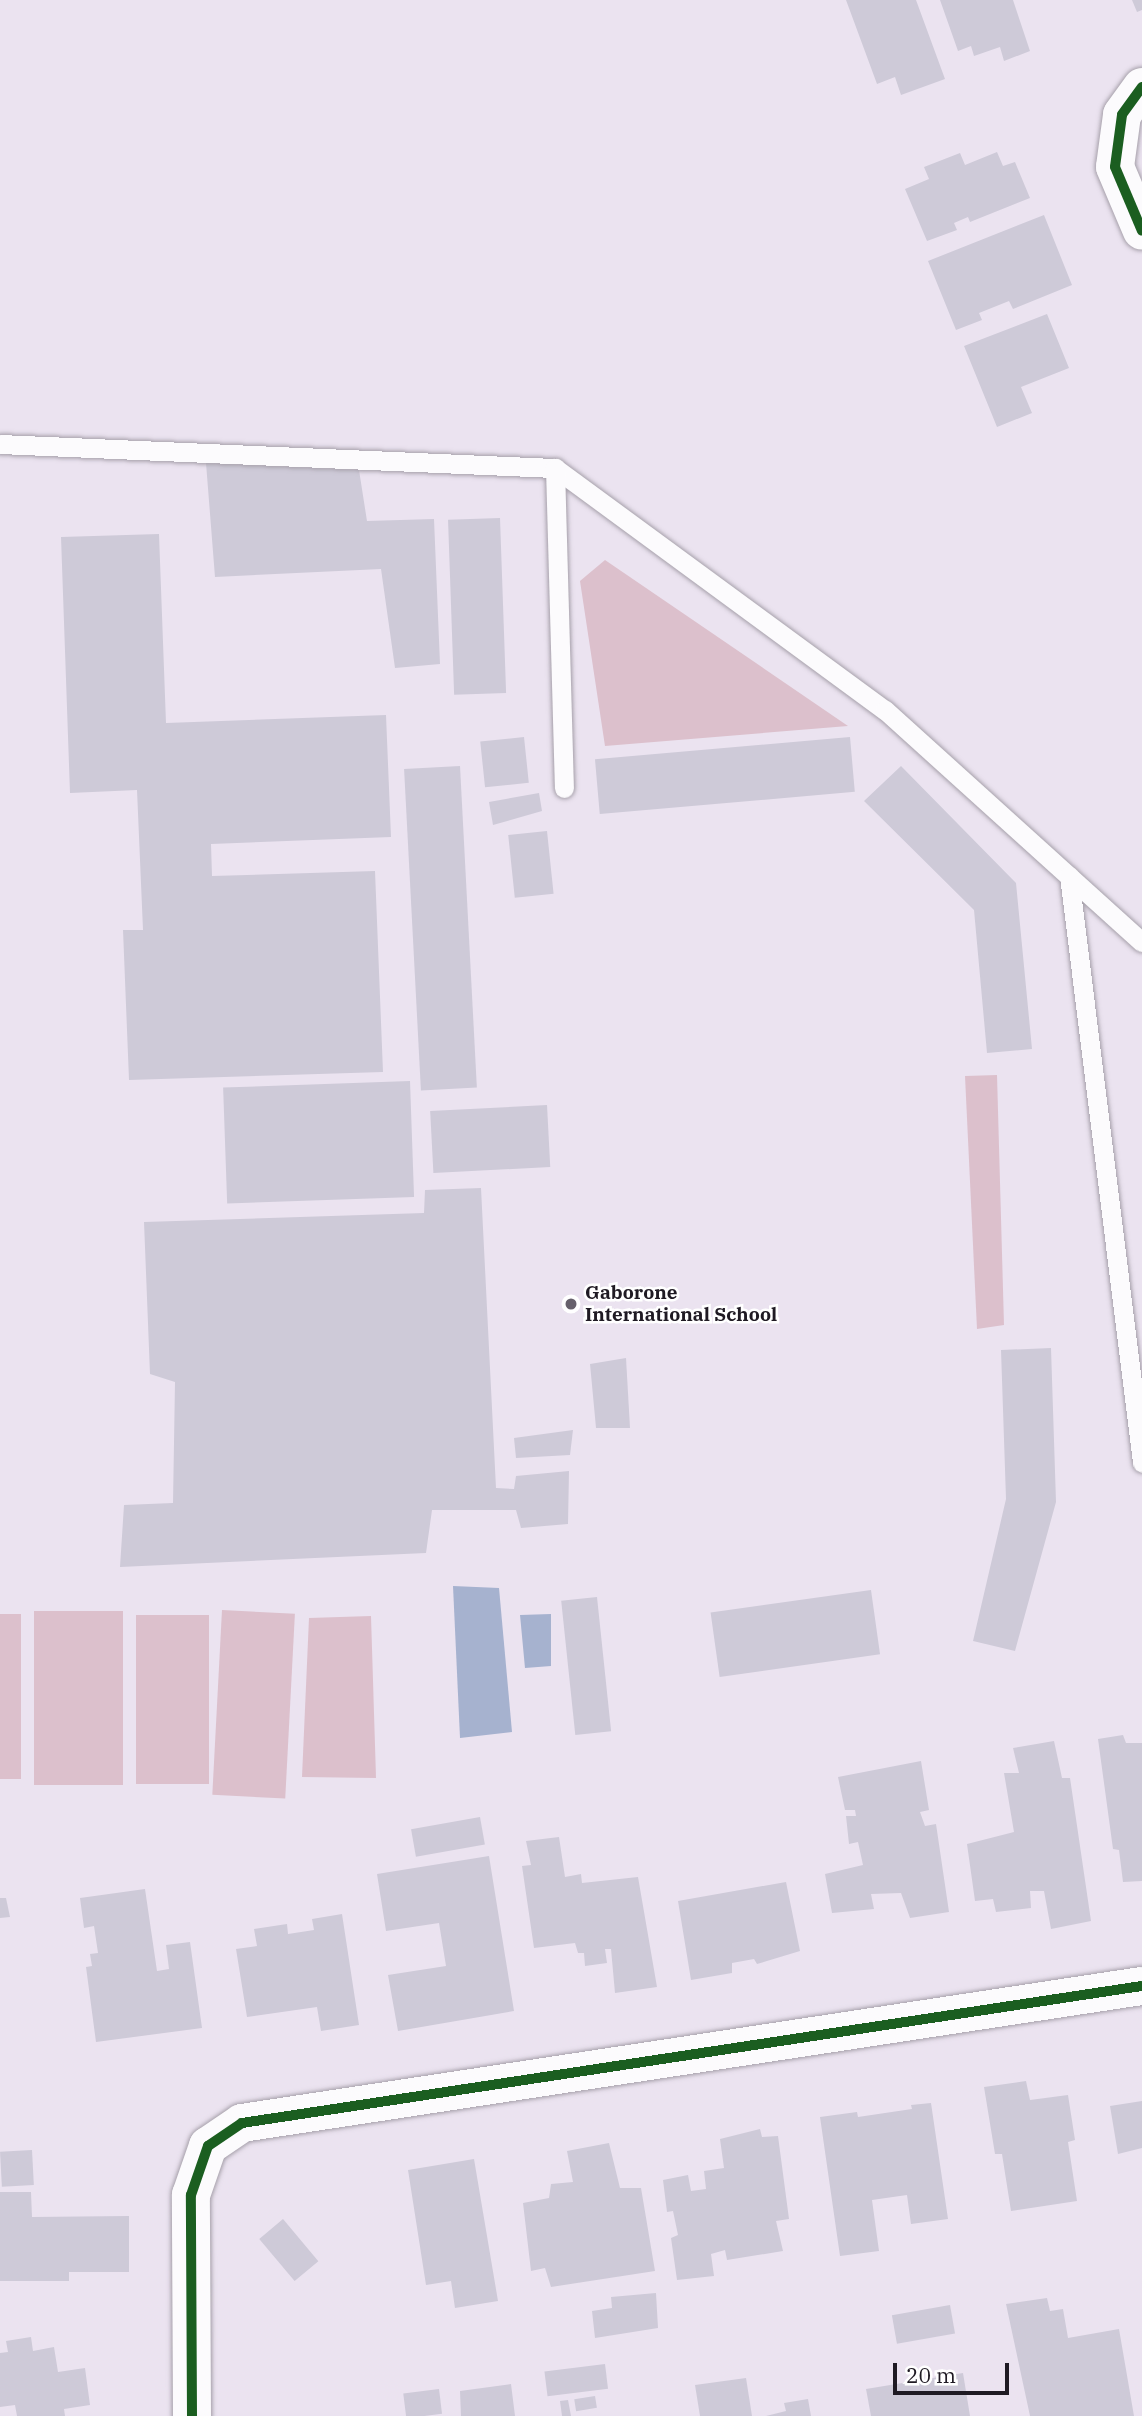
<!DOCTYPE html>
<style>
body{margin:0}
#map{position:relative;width:1142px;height:2416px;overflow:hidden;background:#ebe3f0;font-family:"IBM Plex Serif",serif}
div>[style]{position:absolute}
.green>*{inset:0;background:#dcc0cc;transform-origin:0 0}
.water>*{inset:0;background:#a6b2cf}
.building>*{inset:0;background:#cecad8;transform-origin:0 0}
.roads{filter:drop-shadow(0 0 2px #a6a0aa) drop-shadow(0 0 2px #a6a0aa)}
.service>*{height:19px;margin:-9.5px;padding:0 9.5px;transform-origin:9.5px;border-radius:9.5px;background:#fcfbfd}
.minor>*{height:38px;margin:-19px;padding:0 19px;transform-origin:19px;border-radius:19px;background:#fcfbfd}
.cycleway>*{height:10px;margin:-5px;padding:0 5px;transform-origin:5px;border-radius:5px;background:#1b5e20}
.dots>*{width:19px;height:19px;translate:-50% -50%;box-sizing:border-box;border:4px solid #fff;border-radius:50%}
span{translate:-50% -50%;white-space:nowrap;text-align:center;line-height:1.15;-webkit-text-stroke:5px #fff;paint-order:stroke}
.poi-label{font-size:19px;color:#1f1a23;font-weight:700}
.left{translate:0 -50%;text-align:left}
.scale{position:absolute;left:893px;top:2363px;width:116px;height:32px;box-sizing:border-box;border:4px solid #1f1a23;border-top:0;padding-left:9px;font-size:21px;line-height:24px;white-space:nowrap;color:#1f1a23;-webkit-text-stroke:5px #fff;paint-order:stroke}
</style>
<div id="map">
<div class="green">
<i style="clip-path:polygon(605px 560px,848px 726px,605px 746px,580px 581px)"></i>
<i style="clip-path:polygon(997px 1075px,1004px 1325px,977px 1329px,965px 1076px)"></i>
<i style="left:222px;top:1610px;width:73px;height:185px;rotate:3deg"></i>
<i style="left:123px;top:1611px;width:174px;height:89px;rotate:90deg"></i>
<i style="left:0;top:1614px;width:21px;height:165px"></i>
<i style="left:209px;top:1615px;width:169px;height:73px;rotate:90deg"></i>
<i style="clip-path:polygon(371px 1616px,376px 1778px,302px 1777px,309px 1618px)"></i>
</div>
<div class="water">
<i style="clip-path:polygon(453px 1586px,499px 1588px,512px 1732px,460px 1738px)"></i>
<i style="clip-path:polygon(551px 1614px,551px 1666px,525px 1668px,520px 1615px)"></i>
</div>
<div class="building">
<i style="clip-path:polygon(846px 0,916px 0,945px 79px,901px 95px,895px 77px,877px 84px)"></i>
<i style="clip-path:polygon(940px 0,1013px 0,1030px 51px,1004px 61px,1000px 47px,974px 56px,971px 46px,958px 51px)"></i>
<i style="clip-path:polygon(1132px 0,1142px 0,1142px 10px,1137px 12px)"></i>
<i style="clip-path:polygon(997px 152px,1003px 166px,1015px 162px,1030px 198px,970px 222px,968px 217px,954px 223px,957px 230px,927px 241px,905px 189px,929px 179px,924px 167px,960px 153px,965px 165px)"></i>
<i style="clip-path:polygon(1044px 215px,1072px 285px,1013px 309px,1009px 301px,979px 313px,982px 320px,956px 330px,928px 261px)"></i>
<i style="clip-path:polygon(1047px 314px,1069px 368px,1021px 387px,1032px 413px,997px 427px,964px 346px)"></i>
<i style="clip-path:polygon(206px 463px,359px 470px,367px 521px,434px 519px,440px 664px,395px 668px,381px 569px,215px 577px)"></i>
<i style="left:500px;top:518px;width:175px;height:52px;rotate:88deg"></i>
<i style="clip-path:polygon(159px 534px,166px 723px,386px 715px,391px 837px,211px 844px,212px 876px,375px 871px,383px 1072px,129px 1080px,123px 930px,143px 930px,137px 790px,70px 793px,61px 537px)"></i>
<i style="left:524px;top:737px;width:46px;height:44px;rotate:84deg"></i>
<i style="left:850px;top:737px;width:55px;height:256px;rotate:85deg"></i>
<i style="left:460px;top:766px;width:322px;height:56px;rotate:87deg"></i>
<i style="clip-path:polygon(901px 766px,1016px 883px,1032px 1049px,987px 1053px,974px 910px,864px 801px)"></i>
<i style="clip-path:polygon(539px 793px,542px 811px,493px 825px,489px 802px)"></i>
<i style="left:547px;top:831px;width:63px;height:39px;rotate:84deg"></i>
<i style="left:410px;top:1081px;width:116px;height:187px;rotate:88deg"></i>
<i style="left:547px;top:1105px;width:62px;height:117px;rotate:87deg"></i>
<i style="clip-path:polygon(481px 1188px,496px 1488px,514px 1489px,516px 1476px,569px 1471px,568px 1524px,521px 1528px,516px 1510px,432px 1510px,426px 1553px,120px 1567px,124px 1505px,173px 1503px,175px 1382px,150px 1374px,144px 1222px,424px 1213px,425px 1190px)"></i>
<i style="clip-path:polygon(1051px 1348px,1056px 1502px,1015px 1651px,973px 1641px,1006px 1499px,1001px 1350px)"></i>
<i style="clip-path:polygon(626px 1358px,630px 1428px,596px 1428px,590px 1364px)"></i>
<i style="clip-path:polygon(573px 1430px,570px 1455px,516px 1458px,514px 1438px)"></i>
<i style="left:871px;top:1590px;width:65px;height:162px;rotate:82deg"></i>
<i style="left:597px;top:1597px;width:135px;height:36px;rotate:84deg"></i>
<i style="clip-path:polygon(1123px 1735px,1126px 1743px,1142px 1743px,1142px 1881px,1123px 1882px,1119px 1850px,1113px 1849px,1098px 1739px)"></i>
<i style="clip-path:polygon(1054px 1741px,1062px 1778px,1070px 1778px,1091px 1921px,1051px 1929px,1044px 1891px,1030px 1891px,1031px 1908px,996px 1912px,993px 1899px,975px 1901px,967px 1844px,1014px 1832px,1004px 1773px,1019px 1773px,1013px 1748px)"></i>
<i style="clip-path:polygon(921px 1761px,929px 1810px,920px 1812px,925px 1826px,936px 1824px,949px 1912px,910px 1918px,901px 1893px,871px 1894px,874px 1909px,832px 1913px,825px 1874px,863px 1865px,858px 1842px,849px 1844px,846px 1816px,856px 1816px,855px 1810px,845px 1810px,838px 1777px)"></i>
<i style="left:480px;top:1817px;width:28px;height:70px;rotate:80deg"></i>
<i style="clip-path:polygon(559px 1837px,565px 1877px,581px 1874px,582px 1883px,638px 1877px,657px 1987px,615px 1993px,611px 1949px,605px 1949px,607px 1963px,585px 1966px,584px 1953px,578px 1953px,575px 1943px,534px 1948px,522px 1866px,531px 1865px,526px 1841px)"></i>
<i style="clip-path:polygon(489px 1856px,514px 2011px,398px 2031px,388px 1975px,446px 1966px,439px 1923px,386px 1931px,377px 1874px)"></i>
<i style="clip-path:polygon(786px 1882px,800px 1951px,757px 1964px,754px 1959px,732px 1963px,732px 1973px,691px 1980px,678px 1901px)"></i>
<i style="clip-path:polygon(145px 1889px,157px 1971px,169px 1969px,166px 1945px,190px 1942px,202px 2028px,96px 2042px,86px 1967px,92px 1966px,90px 1954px,98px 1953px,94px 1926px,84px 1928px,80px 1898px)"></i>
<i style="clip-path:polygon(0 1898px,6px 1898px,10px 1917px,0 1918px)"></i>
<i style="clip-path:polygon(342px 1914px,359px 2025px,321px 2031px,317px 2007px,247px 2017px,236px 1949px,257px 1946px,254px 1929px,287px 1924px,288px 1934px,314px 1930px,312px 1919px)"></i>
<i style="clip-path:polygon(1026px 2081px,1030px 2100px,1068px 2095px,1075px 2140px,1068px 2142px,1077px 2201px,1011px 2211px,1002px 2154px,995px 2154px,984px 2087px)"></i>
<i style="clip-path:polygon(1142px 2101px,1142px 2148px,1118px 2154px,1110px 2106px)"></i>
<i style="clip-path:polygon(931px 2103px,948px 2219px,911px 2224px,907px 2195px,872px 2200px,879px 2251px,840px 2256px,820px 2117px,857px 2112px,858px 2117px,912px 2109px,911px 2105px)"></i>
<i style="clip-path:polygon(760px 2129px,762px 2137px,778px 2136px,789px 2219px,776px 2221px,783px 2251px,727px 2260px,725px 2250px,711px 2254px,714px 2276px,677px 2280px,671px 2238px,678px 2235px,673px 2211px,667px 2212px,663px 2180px,688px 2175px,691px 2191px,706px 2189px,704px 2171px,724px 2168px,720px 2139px)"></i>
<i style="clip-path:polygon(609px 2143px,620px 2188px,641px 2188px,655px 2271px,551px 2287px,545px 2268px,531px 2271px,523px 2203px,549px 2198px,551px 2184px,573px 2182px,567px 2151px)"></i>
<i style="left:32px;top:2150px;width:35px;height:32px;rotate:87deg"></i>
<i style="clip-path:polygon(474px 2159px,498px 2301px,455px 2308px,451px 2281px,426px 2285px,408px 2170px)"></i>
<i style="clip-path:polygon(0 2192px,31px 2192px,32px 2217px,129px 2216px,129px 2272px,69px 2272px,69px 2281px,0 2281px)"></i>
<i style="left:283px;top:2219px;width:55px;height:31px;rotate:50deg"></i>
<i style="clip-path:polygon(656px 2293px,658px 2328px,595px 2338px,592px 2311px,612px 2308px,611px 2297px)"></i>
<i style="clip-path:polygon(1047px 2298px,1050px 2311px,1063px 2309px,1068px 2338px,1119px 2329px,1134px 2416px,1030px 2416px,1006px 2304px)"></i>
<i style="left:950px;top:2305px;width:29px;height:59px;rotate:80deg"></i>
<i style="clip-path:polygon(31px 2337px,33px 2351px,54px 2347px,58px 2372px,85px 2368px,90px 2405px,64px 2409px,65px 2416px,17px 2416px,15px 2405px,0 2407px,0 2353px,8px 2352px,6px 2341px)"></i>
<i style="left:605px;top:2364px;width:25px;height:61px;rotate:83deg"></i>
<i style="clip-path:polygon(963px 2373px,970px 2416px,871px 2416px,866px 2389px)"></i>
<i style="clip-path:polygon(746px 2378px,752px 2416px,700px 2416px,695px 2385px)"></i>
<i style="clip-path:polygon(511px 2384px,515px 2416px,461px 2416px,460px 2391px)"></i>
<i style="left:439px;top:2389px;width:25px;height:36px;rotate:83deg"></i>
<i style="left:595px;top:2396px;width:12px;height:21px;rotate:81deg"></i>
<i style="clip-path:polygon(808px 2399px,811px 2416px,766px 2416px,786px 2411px,784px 2403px)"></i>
<i style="clip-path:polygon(568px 2400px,571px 2416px,562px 2416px,560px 2401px)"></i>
</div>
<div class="roads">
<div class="service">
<i style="left:0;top:444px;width:556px;rotate:2.48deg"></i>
<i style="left:555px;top:468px;width:409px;rotate:36.3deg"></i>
<i style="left:885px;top:710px;width:346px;rotate:42.1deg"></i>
<i style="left:555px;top:468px;width:320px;rotate:88.4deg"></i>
<i style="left:1069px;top:876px;width:591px;rotate:82.9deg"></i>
</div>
<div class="minor">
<i style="left:1142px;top:87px;width:34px;rotate:126deg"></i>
<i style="left:1122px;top:115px;width:52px;rotate:97.7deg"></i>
<i style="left:1115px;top:167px;width:69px;rotate:67.1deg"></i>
<i style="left:192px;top:2416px;width:221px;rotate:-90.3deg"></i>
<i style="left:191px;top:2195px;width:52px;rotate:-70.9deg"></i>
<i style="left:208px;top:2146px;width:41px;rotate:-34.1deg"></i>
<i style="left:242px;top:2123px;width:910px;rotate:-8.66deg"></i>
</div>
</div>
<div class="cycleway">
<i style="left:1142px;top:87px;width:34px;rotate:126deg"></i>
<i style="left:1122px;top:115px;width:52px;rotate:97.7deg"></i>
<i style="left:1115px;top:167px;width:69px;rotate:67.1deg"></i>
<i style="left:192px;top:2416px;width:221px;rotate:-90.3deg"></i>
<i style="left:191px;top:2195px;width:52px;rotate:-70.9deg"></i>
<i style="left:208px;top:2146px;width:41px;rotate:-34.1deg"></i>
<i style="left:242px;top:2123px;width:910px;rotate:-8.66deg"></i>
</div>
<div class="dots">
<i style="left:571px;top:1304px;background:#66606b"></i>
</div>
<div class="poi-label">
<span class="left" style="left:585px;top:1304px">Gaborone<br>International School</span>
</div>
<div class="scale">20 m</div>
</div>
